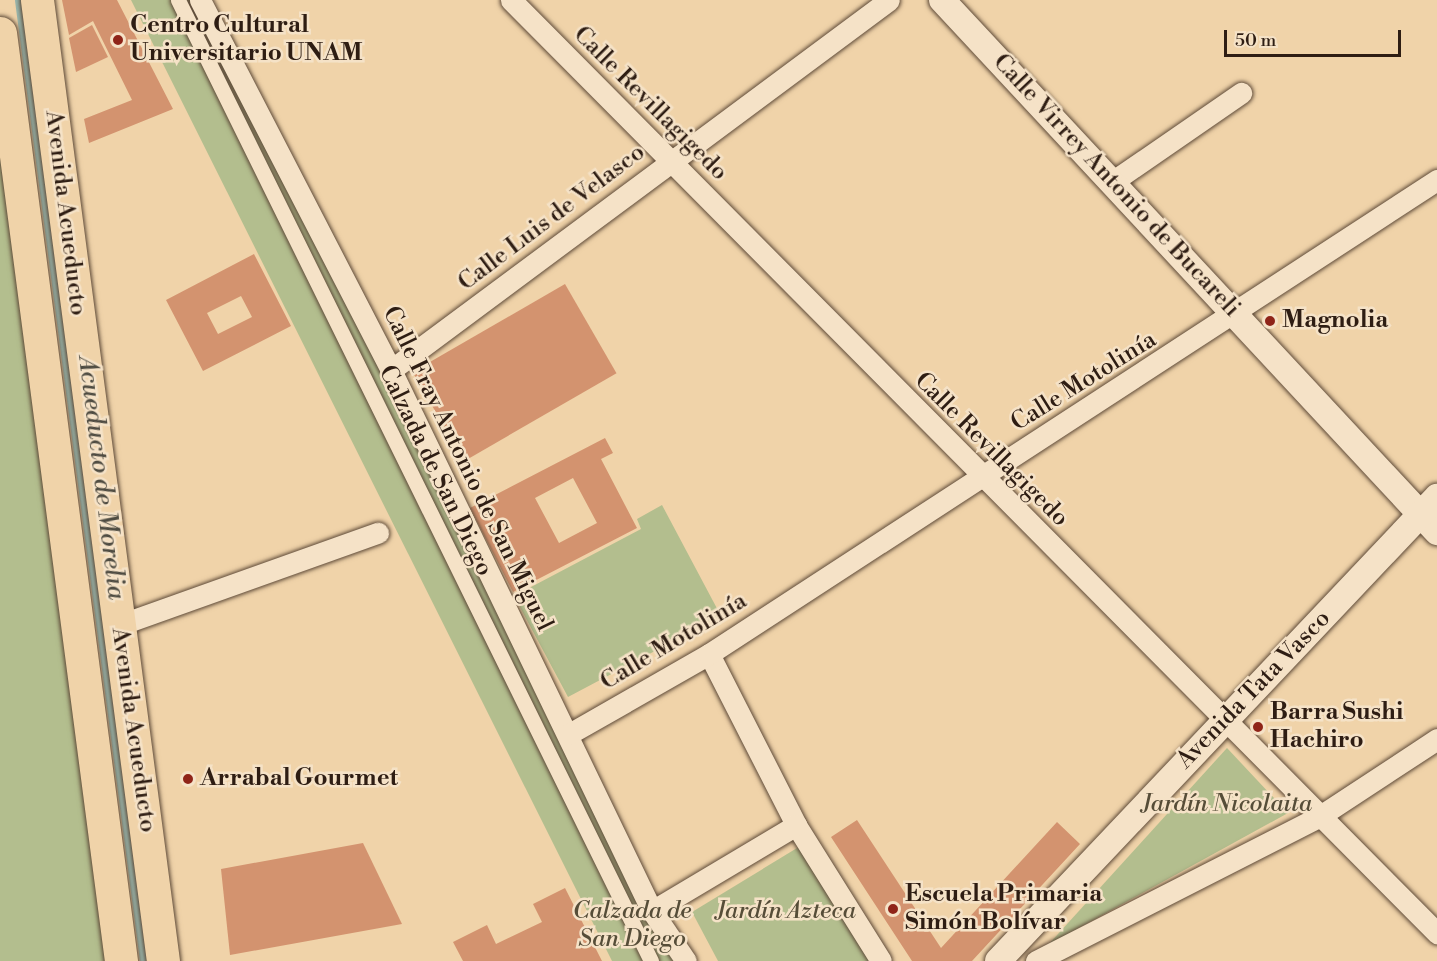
<!DOCTYPE html>
<meta charset="utf-8">
<style>
body{margin:0}
#map{position:relative;width:1437px;height:961px;overflow:hidden;background:#f0d3a9;font-family:"Libre Bodoni",serif}
div>[style]{position:absolute}
.green>*{inset:0;background:#b3be8e}
.stream>*{height:7px;margin:-3.5px;padding:0 3.5px;transform-origin:3.5px;border-radius:3.5px;background:#9ab7ad}
.building>*{inset:0;background:#d3936f;transform-origin:0 0}
.roads{filter:drop-shadow(0 0 2px #5e4a38) drop-shadow(0 0 2px #5e4a38)}
.pedestrian>*{height:15px;margin:-7.5px;padding:0 7.5px;transform-origin:7.5px;border-radius:7.5px;background:#f5e2c7}
.minor>*{height:21px;margin:-10.5px;padding:0 10.5px;transform-origin:10.5px;border-radius:10.5px;background:#f5e2c7}
.tertiary>*{height:26px;margin:-13px;padding:0 13px;transform-origin:13px;border-radius:13px;background:#f5e2c7}
.primary>*{height:33px;margin:-16.5px;padding:0 16.5px;transform-origin:16.5px;border-radius:16.5px;background:#f0d3a9}
.dots>*{width:16px;height:16px;translate:-50% -50%;box-sizing:border-box;border:3px solid #f5e2c7;border-radius:50%}
span{translate:-50% -50%;white-space:nowrap;text-align:center;line-height:1.15;-webkit-text-stroke:5px #f5e2c7;paint-order:stroke}
.poi-label{font-size:24px;color:#2e1d13;font-weight:700}
.left{translate:0 -50%;text-align:left}
.street-label{font-size:24px;color:#2e1d13}
.park-label{font-size:24px;color:#564d38;font-style:italic}
.water-label{font-size:26px;color:#4e4b41;font-style:italic}
.scale{position:absolute;left:1224px;top:30px;width:177px;height:27px;box-sizing:border-box;border:3px solid #2e1d13;border-top:0;padding-left:8px;font-size:18px;line-height:21px;white-space:nowrap;color:#2e1d13;-webkit-text-stroke:4px #f5e2c7;paint-order:stroke}
</style>
<div id="map">
<div class="green">
<i style="clip-path:polygon(131px 0,194px 0,687px 961px,612px 961px)"></i>
<i style="clip-path:polygon(0 102px,106px 961px,0 961px)"></i>
<i style="clip-path:polygon(662px 505px,721px 616px,568px 697px,514px 596px,641px 529px,637px 519px)"></i>
<i style="clip-path:polygon(1227px 748px,1288px 813px,1048px 945px)"></i>
<i style="clip-path:polygon(802px 845px,874px 961px,718px 961px,692px 912px)"></i>
</div>
<div class="stream">
<i style="left:18px;top:0;width:969px;rotate:82.59deg"></i>
</div>
<div class="building">
<i style="clip-path:polygon(62px 0,117px 0,173px 109px,89px 143px,84px 119px,132px 100px,93px 21px,69px 35px)"></i>
<i style="clip-path:polygon(92px 25px,108px 57px,76px 72px,69px 38px)"></i>
<i style="clip-path:polygon(evenodd,254px 254px,291px 326px,203px 371px,166px 300px,254px 254px,241px 296px,252px 317px,218px 334px,207px 313px,241px 296px)"></i>
<i style="left:565px;top:284px;width:103px;height:176px;rotate:60deg"></i>
<i style="clip-path:polygon(evenodd,605px 438px,613px 453px,601px 459px,637px 528px,513px 592px,470px 508px,605px 438px,573px 478px,597px 523px,559px 543px,535px 498px,573px 478px)"></i>
<i style="clip-path:polygon(857px 820px,941px 948px,1057px 822px,1080px 844px,972px 961px,912px 961px,831px 837px)"></i>
<i style="clip-path:polygon(363px 843px,402px 924px,230px 955px,221px 869px)"></i>
<i style="clip-path:polygon(565px 888px,602px 961px,463px 961px,453px 942px,487px 925px,496px 944px,542px 922px,533px 904px)"></i>
</div>
<div class="roads">
<div class="pedestrian">
<i style="left:178px;top:0;width:1071px;rotate:63.79deg"></i>
</div>
<div class="minor">
<i style="left:200px;top:0;width:416px;rotate:62.7deg"></i>
<i style="left:391px;top:370px;width:601px;rotate:64.25deg"></i>
<i style="left:652px;top:911px;width:60px;rotate:55.8deg"></i>
<i style="left:511px;top:0;width:1315px;rotate:45.22deg"></i>
<i style="left:1112px;top:182px;width:157px;rotate:-34.6deg"></i>
<i style="left:391px;top:370px;width:620px;rotate:-36.61deg"></i>
<i style="left:119px;top:625px;width:275px;rotate:-19.6deg"></i>
<i style="left:709px;top:654px;width:192px;rotate:63deg"></i>
<i style="left:796px;top:825px;width:160px;rotate:58deg"></i>
<i style="left:569px;top:734px;width:161px;rotate:-29.7deg"></i>
<i style="left:709px;top:654px;width:869px;rotate:-33.07deg"></i>
<i style="left:652px;top:911px;width:168px;rotate:-30.8deg"></i>
<i style="left:1036px;top:961px;width:319px;rotate:-27deg"></i>
<i style="left:1320px;top:816px;width:140px;rotate:-33.3deg"></i>
</div>
<div class="tertiary">
<i style="left:942px;top:0;width:727px;rotate:47.06deg"></i>
<i style="left:998px;top:961px;width:639px;rotate:-46.59deg"></i>
</div>
<div class="primary">
<i style="left:37px;top:0;width:969px;rotate:82.53deg"></i>
<i style="left:0;top:33px;width:936px;rotate:82.57deg"></i>
</div>
</div>
<div class="dots">
<i style="left:118px;top:40px;background:#8f2418"></i>
<i style="left:1270px;top:321px;background:#8f2418"></i>
<i style="left:1258px;top:727px;background:#8f2418"></i>
<i style="left:188px;top:779px;background:#8f2418"></i>
<i style="left:893px;top:909px;background:#8f2418"></i>
</div>
<div class="poi-label">
<span class="left" style="left:130px;top:40px">Centro Cultural<br>Universitario UNAM</span>
<span class="left" style="left:1282px;top:321px">Magnolia</span>
<span class="left" style="left:1270px;top:727px">Barra Sushi<br>Hachiro</span>
<span class="left" style="left:200px;top:779px">Arrabal Gourmet</span>
<span class="left" style="left:905px;top:909px">Escuela Primaria<br>Simón Bolívar</span>
</div>
<div class="street-label">
<span style="left:650px;top:104px;rotate:45deg">Calle Revillagigedo</span>
<span style="left:1116px;top:186px;rotate:47deg">Calle Virrey Antonio de Bucareli</span>
<span style="left:65px;top:213px;rotate:83deg">Avenida Acueducto</span>
<span style="left:552px;top:218px;rotate:-37deg">Calle Luis de Velasco</span>
<span style="left:1084px;top:382px;rotate:-32deg">Calle Motolinía</span>
<span style="left:991px;top:450px;rotate:45deg">Calle Revillagigedo</span>
<span style="left:467px;top:469px;rotate:64deg">Calle Fray Antonio de San Miguel</span>
<span style="left:435px;top:471px;rotate:64deg">Calzada de San Diego</span>
<span style="left:674px;top:642px;rotate:-31deg">Calle Motolinía</span>
<span style="left:1254px;top:690px;rotate:-46deg">Avenida Tata Vasco</span>
<span style="left:133px;top:730px;rotate:82deg">Avenida Acueducto</span>
</div>
<div class="park-label">
<span style="left:1227px;top:805px">Jardín Nicolaita</span>
<span style="left:632px;top:926px">Calzada de<br>San Diego</span>
<span style="left:786px;top:912px">Jardín Azteca</span>
</div>
<div class="water-label">
<span style="left:101px;top:478px;rotate:83deg">Acueducto de Morelia</span>
</div>
<div class="scale">50 m</div>
</div>
